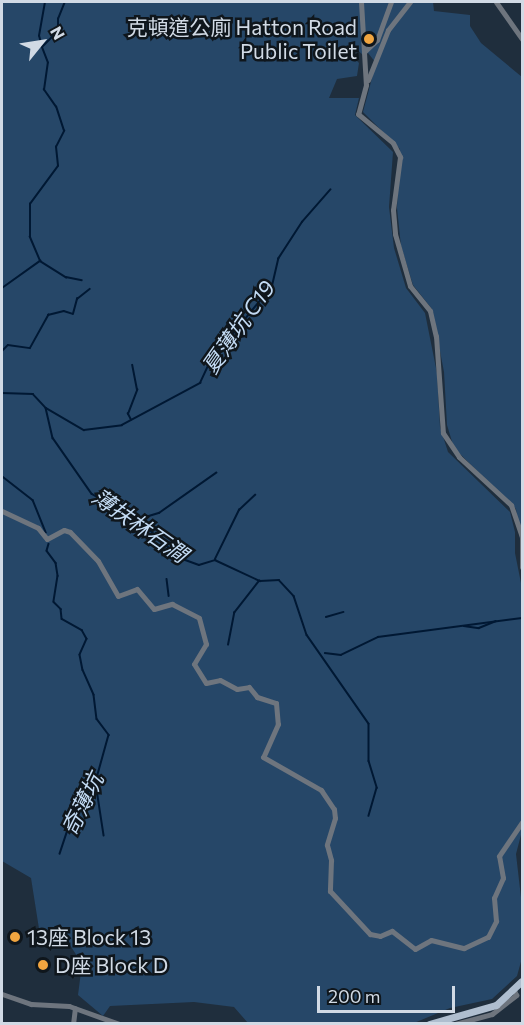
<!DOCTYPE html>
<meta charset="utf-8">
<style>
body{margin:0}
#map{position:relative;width:524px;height:1025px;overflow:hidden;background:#1f2e3d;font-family:Commissioner,"Noto Sans TC",sans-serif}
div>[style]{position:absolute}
.green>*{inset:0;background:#264768}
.stream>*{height:1.5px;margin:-0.75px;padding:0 0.75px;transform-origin:0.75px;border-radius:0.75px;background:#001833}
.minor>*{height:5px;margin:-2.5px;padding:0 2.5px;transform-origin:2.5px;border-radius:2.5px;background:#6e757e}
.major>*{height:7px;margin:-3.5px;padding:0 3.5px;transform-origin:3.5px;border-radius:3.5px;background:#afbecf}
.dots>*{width:16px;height:16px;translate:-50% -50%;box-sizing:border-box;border:3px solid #0f161c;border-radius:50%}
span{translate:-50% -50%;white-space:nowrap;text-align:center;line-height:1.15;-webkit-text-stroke:5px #0f161c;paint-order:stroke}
.poi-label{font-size:21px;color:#d1dae5}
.right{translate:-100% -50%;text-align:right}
.left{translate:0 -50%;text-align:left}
.water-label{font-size:22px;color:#c3dbf4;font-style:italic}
.frame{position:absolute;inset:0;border:3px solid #d1dae5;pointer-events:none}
.north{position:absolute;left:12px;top:12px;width:60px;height:60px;-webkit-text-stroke:4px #0f161c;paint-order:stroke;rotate:60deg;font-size:16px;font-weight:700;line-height:24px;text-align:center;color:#d1dae5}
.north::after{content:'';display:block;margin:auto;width:21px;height:27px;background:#d1dae5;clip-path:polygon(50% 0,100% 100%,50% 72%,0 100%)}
.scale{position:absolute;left:317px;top:986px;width:138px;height:27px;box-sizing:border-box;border:3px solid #d1dae5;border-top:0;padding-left:8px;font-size:18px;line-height:21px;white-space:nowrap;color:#d1dae5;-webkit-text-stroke:4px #0f161c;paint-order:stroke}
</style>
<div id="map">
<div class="green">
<i style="clip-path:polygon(2px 2px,433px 2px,434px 11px,470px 15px,470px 26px,481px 43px,522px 77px,522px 555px,516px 509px,454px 448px,447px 425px,444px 372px,432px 309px,413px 285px,401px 246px,397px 208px,400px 149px,363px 112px,376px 63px,368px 53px,364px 56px,352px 45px,351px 55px,359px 63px,357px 76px,337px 79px,329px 98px,359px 98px,355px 115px,393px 152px,389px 207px,394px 248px,406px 288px,425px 313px,437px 373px,440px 427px,448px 452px,510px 512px,515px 532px,515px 553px,522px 588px,522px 831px,516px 854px,522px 906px,522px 958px,517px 976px,492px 999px,450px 1008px,414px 1023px,248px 1023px,234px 1007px,194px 1002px,110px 1006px,103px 1016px,78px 995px,82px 964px,70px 945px,62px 948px,61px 936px,40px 935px,31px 878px,2px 861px)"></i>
</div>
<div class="stream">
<i style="left:42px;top:47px;width:11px;rotate:-105deg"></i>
<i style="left:39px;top:36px;width:35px;rotate:-80deg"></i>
<i style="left:40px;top:261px;width:31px;rotate:32deg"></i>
<i style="left:66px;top:277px;width:16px;rotate:11deg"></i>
<i style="left:2px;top:288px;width:47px;rotate:-35.4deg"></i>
<i style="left:40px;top:261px;width:26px;rotate:-113deg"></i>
<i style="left:30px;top:237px;width:33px;rotate:-90deg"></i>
<i style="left:30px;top:204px;width:47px;rotate:-53.6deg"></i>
<i style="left:58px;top:166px;width:19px;rotate:-96deg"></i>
<i style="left:56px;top:147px;width:18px;rotate:-63deg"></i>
<i style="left:64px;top:131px;width:25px;rotate:-108deg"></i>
<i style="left:56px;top:107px;width:21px;rotate:-125deg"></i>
<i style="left:44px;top:90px;width:27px;rotate:-82deg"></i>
<i style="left:48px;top:63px;width:17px;rotate:-111deg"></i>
<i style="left:42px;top:47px;width:23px;rotate:-45deg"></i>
<i style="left:58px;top:31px;width:12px;rotate:-90deg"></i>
<i style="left:58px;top:19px;width:18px;rotate:-68deg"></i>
<i style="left:2px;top:351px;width:8px;rotate:-45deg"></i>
<i style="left:8px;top:345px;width:22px;rotate:8deg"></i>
<i style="left:30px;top:348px;width:38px;rotate:-61deg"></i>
<i style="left:48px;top:315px;width:16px;rotate:-14deg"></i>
<i style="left:64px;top:311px;width:9px;rotate:18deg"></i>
<i style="left:73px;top:314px;width:16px;rotate:-75deg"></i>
<i style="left:77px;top:299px;width:16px;rotate:-38deg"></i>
<i style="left:2px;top:393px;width:31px;rotate:2deg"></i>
<i style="left:33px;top:394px;width:19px;rotate:47deg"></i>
<i style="left:46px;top:408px;width:31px;rotate:77deg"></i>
<i style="left:53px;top:438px;width:68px;rotate:55.1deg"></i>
<i style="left:92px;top:494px;width:52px;rotate:28.5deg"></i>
<i style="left:138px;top:519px;width:57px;rotate:42.9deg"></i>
<i style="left:180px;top:558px;width:20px;rotate:20deg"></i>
<i style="left:199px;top:565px;width:17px;rotate:-17deg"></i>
<i style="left:215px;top:560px;width:50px;rotate:25deg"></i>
<i style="left:260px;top:581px;width:19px;rotate:-3deg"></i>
<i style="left:279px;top:580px;width:22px;rotate:47deg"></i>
<i style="left:294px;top:596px;width:41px;rotate:71.6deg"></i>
<i style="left:307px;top:635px;width:108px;rotate:55.1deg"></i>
<i style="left:369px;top:724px;width:37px;rotate:90deg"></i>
<i style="left:369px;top:761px;width:28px;rotate:73deg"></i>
<i style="left:377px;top:788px;width:29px;rotate:106deg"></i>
<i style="left:46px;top:408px;width:44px;rotate:30.1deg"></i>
<i style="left:84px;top:430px;width:38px;rotate:-7deg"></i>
<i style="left:122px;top:425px;width:89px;rotate:-28.3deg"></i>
<i style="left:200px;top:383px;width:23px;rotate:-65deg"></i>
<i style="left:210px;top:362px;width:98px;rotate:-50.8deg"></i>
<i style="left:272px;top:286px;width:28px;rotate:-77deg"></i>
<i style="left:278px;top:259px;width:44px;rotate:-57deg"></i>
<i style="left:302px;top:222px;width:43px;rotate:-48.8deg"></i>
<i style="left:131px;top:420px;width:7px;rotate:-117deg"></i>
<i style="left:128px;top:414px;width:26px;rotate:-69deg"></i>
<i style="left:137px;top:390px;width:25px;rotate:-101deg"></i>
<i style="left:2px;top:476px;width:39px;rotate:38deg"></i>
<i style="left:33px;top:500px;width:35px;rotate:68deg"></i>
<i style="left:139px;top:519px;width:21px;rotate:-17deg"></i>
<i style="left:159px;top:513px;width:70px;rotate:-35.1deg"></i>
<i style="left:49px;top:544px;width:7px;rotate:106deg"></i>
<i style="left:47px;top:551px;width:15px;rotate:53deg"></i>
<i style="left:56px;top:563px;width:13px;rotate:81deg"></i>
<i style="left:58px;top:576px;width:26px;rotate:99deg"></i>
<i style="left:54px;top:602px;width:10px;rotate:45deg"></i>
<i style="left:61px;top:609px;width:10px;rotate:84deg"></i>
<i style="left:62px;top:619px;width:23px;rotate:29deg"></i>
<i style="left:82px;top:630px;width:10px;rotate:61deg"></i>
<i style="left:87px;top:639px;width:17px;rotate:114deg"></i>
<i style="left:80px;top:655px;width:15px;rotate:79deg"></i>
<i style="left:83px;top:670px;width:27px;rotate:66deg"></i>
<i style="left:94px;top:695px;width:24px;rotate:83deg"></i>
<i style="left:97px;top:719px;width:20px;rotate:53deg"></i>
<i style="left:109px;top:735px;width:49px;rotate:105.5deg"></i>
<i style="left:96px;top:782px;width:37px;rotate:126deg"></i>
<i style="left:74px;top:812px;width:44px;rotate:108.4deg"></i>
<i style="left:215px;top:559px;width:55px;rotate:-63.9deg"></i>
<i style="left:239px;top:510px;width:22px;rotate:-43deg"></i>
<i style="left:167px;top:579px;width:17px;rotate:83deg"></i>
<i style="left:326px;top:617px;width:18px;rotate:-16deg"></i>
<i style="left:464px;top:626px;width:15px;rotate:8deg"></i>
<i style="left:479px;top:628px;width:18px;rotate:-22deg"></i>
<i style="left:228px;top:645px;width:33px;rotate:-79deg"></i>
<i style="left:234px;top:613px;width:41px;rotate:-52deg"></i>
<i style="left:325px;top:653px;width:16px;rotate:7deg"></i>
<i style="left:341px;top:655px;width:41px;rotate:-25.9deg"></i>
<i style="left:378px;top:637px;width:145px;rotate:-7.5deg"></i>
<i style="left:96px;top:783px;width:53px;rotate:81.3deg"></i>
</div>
<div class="minor">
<i style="left:361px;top:2px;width:83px;rotate:86.6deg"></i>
<i style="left:366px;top:85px;width:30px;rotate:105deg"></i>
<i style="left:358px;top:114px;width:45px;rotate:39.6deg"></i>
<i style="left:393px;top:143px;width:16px;rotate:63deg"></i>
<i style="left:400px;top:157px;width:53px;rotate:97.5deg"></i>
<i style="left:393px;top:210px;width:24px;rotate:85deg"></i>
<i style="left:395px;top:234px;width:54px;rotate:73.9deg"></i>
<i style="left:410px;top:286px;width:32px;rotate:51deg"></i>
<i style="left:430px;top:311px;width:26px;rotate:77deg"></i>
<i style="left:436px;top:336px;width:97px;rotate:85.9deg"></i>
<i style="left:443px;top:433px;width:29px;rotate:56deg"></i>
<i style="left:459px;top:457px;width:71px;rotate:42.7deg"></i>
<i style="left:511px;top:505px;width:34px;rotate:71deg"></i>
<i style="left:522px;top:537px;width:30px;rotate:90deg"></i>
<i style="left:496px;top:2px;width:45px;rotate:54.9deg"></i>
<i style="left:364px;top:52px;width:18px;rotate:-43deg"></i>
<i style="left:377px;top:40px;width:40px;rotate:-69.8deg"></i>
<i style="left:368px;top:80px;width:54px;rotate:-68.2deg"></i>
<i style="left:388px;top:30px;width:36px;rotate:-52deg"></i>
<i style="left:2px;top:511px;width:40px;rotate:25deg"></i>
<i style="left:38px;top:528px;width:14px;rotate:51deg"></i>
<i style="left:47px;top:539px;width:19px;rotate:-28deg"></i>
<i style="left:64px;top:530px;width:6px;rotate:18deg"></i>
<i style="left:70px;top:532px;width:40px;rotate:46deg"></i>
<i style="left:98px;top:561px;width:40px;rotate:60.3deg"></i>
<i style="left:118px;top:596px;width:20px;rotate:-20deg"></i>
<i style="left:137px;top:589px;width:26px;rotate:50deg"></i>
<i style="left:154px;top:609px;width:19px;rotate:-16deg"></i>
<i style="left:172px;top:604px;width:30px;rotate:27deg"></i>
<i style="left:199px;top:618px;width:27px;rotate:75deg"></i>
<i style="left:206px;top:644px;width:23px;rotate:121deg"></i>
<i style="left:194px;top:664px;width:22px;rotate:58deg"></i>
<i style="left:206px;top:683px;width:14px;rotate:-12deg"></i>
<i style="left:220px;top:680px;width:19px;rotate:28deg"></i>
<i style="left:237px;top:689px;width:12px;rotate:-9deg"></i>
<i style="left:249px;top:687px;width:13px;rotate:51deg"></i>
<i style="left:257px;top:697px;width:20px;rotate:18deg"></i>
<i style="left:276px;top:703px;width:21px;rotate:85deg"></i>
<i style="left:278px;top:724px;width:36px;rotate:114deg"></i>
<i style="left:263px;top:757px;width:67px;rotate:29.6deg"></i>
<i style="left:321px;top:790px;width:23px;rotate:56deg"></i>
<i style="left:334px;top:809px;width:9px;rotate:84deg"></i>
<i style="left:335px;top:818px;width:28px;rotate:107deg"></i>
<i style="left:327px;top:845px;width:16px;rotate:75deg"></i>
<i style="left:331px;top:860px;width:31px;rotate:92deg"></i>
<i style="left:330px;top:891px;width:59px;rotate:47.1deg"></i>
<i style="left:370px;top:934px;width:10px;rotate:11deg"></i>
<i style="left:380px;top:936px;width:13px;rotate:-23deg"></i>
<i style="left:392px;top:931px;width:29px;rotate:38deg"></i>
<i style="left:415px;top:949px;width:18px;rotate:-29deg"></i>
<i style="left:431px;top:940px;width:34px;rotate:14deg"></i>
<i style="left:464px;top:948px;width:26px;rotate:-25deg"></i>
<i style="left:488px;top:937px;width:18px;rotate:-63deg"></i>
<i style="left:496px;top:921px;width:23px;rotate:-95deg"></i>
<i style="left:494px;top:898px;width:22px;rotate:-66deg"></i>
<i style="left:503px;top:878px;width:22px;rotate:-100deg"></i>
<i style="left:499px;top:856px;width:41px;rotate:-55.9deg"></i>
<i style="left:2px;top:994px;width:31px;rotate:19deg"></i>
<i style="left:31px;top:1004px;width:38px;rotate:3deg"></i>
<i style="left:69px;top:1006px;width:53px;rotate:19.8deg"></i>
<i style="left:73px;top:1024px;width:16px;rotate:-83deg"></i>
<i style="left:455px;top:1024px;width:38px;rotate:-15deg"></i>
<i style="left:492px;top:1014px;width:31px;rotate:-38deg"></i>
<i style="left:516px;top:995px;width:5px;rotate:-112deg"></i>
</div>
<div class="major">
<i style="left:429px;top:1024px;width:70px;rotate:-15.8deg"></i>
<i style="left:496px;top:1005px;width:35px;rotate:-43deg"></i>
</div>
<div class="dots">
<i style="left:369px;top:39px;background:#f1a540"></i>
<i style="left:15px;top:937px;background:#f1a540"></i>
<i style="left:43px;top:965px;background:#f1a540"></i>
</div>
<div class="poi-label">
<span class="right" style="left:357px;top:39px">克頓道公廁 Hatton Road<br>Public Toilet</span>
<span class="left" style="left:27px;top:937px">13座 Block 13</span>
<span class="left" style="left:55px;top:965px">D座 Block D</span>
</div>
<div class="water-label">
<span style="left:238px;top:327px;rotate:-55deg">夏薄坑 C19</span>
<span style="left:140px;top:525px;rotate:35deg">薄扶林石澗</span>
<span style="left:82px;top:804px;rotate:-64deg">奇薄坑</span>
</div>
<div class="frame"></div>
<div class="north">N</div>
<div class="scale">200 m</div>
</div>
